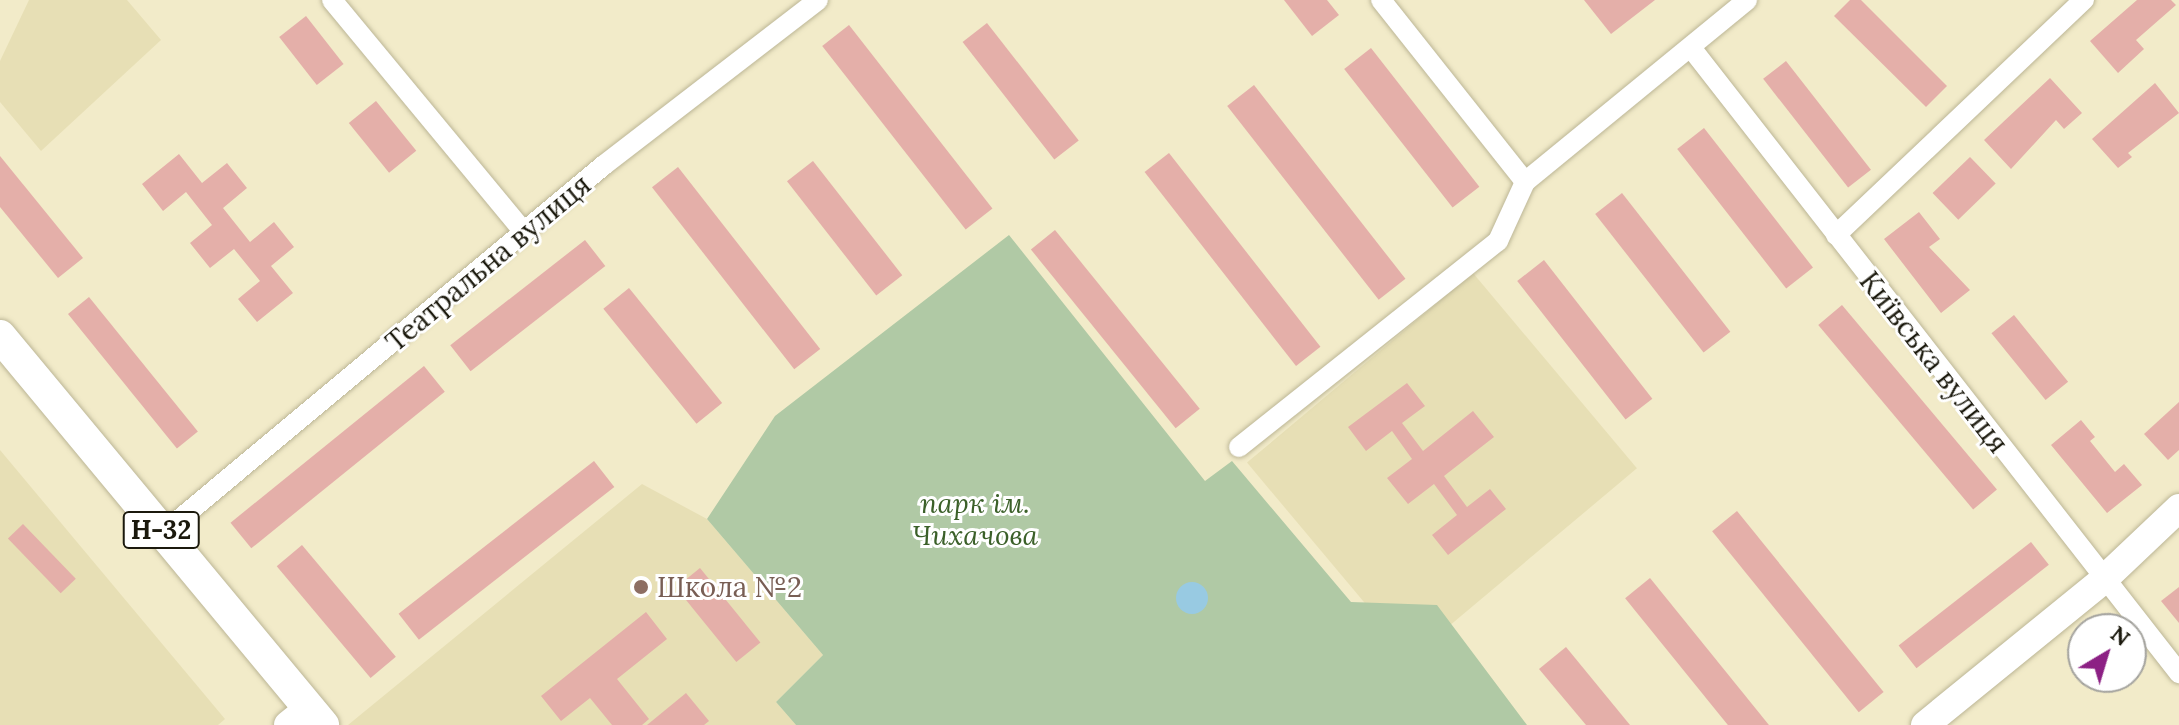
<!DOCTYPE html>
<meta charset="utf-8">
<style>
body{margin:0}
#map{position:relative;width:2179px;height:725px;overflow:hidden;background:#f2ebc9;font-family:Lora,serif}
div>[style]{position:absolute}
.built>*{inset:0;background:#e7dfb5;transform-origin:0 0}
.green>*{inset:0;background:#b0c9a5}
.water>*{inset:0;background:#98cae2}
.round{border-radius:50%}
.building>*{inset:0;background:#e4afa9;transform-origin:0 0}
.roads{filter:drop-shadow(0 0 2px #bcb696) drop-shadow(0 0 2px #bcb696)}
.street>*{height:20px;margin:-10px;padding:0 10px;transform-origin:10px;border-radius:10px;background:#fff}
.secondary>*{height:28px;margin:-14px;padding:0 14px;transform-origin:14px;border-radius:14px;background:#fff}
.primary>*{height:32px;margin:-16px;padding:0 16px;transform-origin:16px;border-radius:16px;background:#fff}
.dots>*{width:22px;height:22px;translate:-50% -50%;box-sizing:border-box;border:4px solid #fff;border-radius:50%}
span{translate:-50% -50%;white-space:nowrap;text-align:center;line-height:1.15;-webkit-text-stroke:6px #fff;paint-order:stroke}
.shield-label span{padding:2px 6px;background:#fff;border:2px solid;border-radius:6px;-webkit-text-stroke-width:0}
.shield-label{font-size:26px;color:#1b190d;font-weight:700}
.street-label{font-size:28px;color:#1b190d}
.park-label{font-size:28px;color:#3b6029;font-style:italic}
.education-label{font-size:28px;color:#785e54}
.left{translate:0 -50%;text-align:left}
.north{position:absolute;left:2067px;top:613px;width:80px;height:80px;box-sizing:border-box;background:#fff;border:2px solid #a4a39e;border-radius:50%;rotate:38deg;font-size:22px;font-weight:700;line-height:32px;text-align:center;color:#1b190d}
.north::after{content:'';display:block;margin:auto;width:28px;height:36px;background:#8c2084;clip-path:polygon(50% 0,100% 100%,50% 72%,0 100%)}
</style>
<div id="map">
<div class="built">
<i style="clip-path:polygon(29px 0,127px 0,161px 40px,41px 151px,0 102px,0 61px)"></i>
<i style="left:1473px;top:273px;width:255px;height:295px;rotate:50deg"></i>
<i style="clip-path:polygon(0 450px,225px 719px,218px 725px,0 725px)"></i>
<i style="clip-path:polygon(642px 484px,707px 519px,823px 655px,776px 702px,796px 725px,348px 725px)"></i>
</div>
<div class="green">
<i style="clip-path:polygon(1009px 235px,1205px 481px,1232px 461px,1351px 602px,1437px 605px,1527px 725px,796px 725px,776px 702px,823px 655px,707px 519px,775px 416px)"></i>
</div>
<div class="water">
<i class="round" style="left:1176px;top:582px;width:32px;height:32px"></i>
</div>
<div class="building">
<i style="clip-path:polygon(1284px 0,1327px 0,1339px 15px,1312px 36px)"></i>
<i style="clip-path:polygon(1584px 0,1655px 0,1611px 34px)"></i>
<i style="clip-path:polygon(1850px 0,1861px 0,1947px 86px,1926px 107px,1834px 16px)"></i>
<i style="clip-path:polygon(2137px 0,2171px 0,2176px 5px,2136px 40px,2144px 49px,2118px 73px,2090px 41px)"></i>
<i style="left:306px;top:16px;width:61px;height:34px;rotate:52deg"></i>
<i style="left:987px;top:23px;width:149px;height:31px;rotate:52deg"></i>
<i style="left:849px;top:25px;width:233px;height:34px;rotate:52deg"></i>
<i style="left:1371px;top:48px;width:176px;height:34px;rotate:52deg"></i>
<i style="left:1786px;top:61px;width:138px;height:29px;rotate:52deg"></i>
<i style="clip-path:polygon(2050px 78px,2082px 113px,2064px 129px,2056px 120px,2011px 169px,1984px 140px)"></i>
<i style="clip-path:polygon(2155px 83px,2179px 113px,2128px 153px,2132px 157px,2118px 168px,2092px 139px)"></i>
<i style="left:1254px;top:85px;width:246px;height:34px;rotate:52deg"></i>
<i style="left:376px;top:101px;width:64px;height:35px;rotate:51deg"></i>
<i style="left:1704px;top:128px;width:177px;height:34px;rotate:52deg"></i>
<i style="left:1169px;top:153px;width:246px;height:31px;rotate:52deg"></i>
<i style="clip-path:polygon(179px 154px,202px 183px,227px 163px,247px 188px,223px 208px,250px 242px,274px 222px,294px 247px,271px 266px,293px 293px,257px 322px,238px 299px,260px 281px,234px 249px,210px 268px,190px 243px,212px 225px,186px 192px,163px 211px,142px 184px)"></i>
<i style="clip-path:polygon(0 156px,83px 258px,58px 278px,0 207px)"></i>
<i style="left:1970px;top:157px;width:37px;height:52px;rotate:46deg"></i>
<i style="left:813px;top:161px;width:145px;height:33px;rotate:52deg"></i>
<i style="left:678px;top:167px;width:231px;height:33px;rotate:52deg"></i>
<i style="left:1622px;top:193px;width:176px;height:34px;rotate:52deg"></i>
<i style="clip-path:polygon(1919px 212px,1940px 239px,1929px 247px,1970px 290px,1941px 313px,1884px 239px)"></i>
<i style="left:1055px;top:230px;width:230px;height:31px;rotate:51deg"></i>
<i style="left:585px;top:240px;width:33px;height:171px;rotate:52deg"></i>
<i style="left:1544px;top:260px;width:176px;height:34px;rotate:52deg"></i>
<i style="left:629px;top:288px;width:148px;height:33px;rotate:51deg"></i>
<i style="left:89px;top:297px;width:173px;height:27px;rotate:51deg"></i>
<i style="left:1842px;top:305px;width:241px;height:31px;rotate:50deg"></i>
<i style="left:2014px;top:315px;width:86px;height:29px;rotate:51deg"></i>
<i style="left:424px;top:366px;width:33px;height:249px;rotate:51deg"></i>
<i style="clip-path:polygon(1407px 383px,1425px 406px,1402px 423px,1423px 451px,1473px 411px,1494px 437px,1444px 476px,1467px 507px,1490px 489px,1506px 509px,1448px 555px,1432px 535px,1457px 515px,1434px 484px,1408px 504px,1387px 478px,1412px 459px,1392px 431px,1366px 451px,1348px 427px)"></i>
<i style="clip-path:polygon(2179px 402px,2179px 450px,2168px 460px,2144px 434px)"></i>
<i style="clip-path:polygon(2081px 420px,2095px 437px,2090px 441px,2115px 472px,2124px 464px,2142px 485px,2107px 513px,2051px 445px)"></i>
<i style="left:594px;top:461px;width:33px;height:248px;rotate:52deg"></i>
<i style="left:1737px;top:511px;width:233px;height:32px;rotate:51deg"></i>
<i style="left:23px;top:524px;width:76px;height:21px;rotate:46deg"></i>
<i style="left:2031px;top:542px;width:29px;height:168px;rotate:52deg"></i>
<i style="left:302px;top:545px;width:146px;height:33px;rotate:50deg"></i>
<i style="left:700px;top:568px;width:96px;height:31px;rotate:51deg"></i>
<i style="left:1650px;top:578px;width:189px;height:32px;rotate:51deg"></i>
<i style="clip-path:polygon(2179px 587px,2179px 623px,2161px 601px)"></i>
<i style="clip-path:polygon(646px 612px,667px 639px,617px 679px,649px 719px,642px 725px,612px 725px,590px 698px,561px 721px,541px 696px)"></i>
<i style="clip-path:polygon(1566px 647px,1630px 725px,1586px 725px,1539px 669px)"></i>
<i style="clip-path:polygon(686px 693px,709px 721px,704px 725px,647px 725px)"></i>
</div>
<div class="roads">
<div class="street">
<i style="left:332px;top:0;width:301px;rotate:50.4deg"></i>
<i style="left:1381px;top:0;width:232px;rotate:51.6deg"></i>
<i style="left:1692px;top:49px;width:792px;rotate:52.03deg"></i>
<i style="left:1836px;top:235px;width:342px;rotate:-43.5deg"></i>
<i style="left:1239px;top:447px;width:331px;rotate:-38.5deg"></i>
<i style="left:1498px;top:241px;width:65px;rotate:-65.4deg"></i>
<i style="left:1525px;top:182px;width:287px;rotate:-39.3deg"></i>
<i style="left:163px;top:533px;width:574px;rotate:-39.84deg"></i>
<i style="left:604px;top:165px;width:270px;rotate:-37.6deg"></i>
</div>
<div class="secondary">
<i style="left:288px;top:725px;width:27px;rotate:-39deg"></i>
<i style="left:1925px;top:725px;width:228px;rotate:-39.1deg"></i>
<i style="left:2102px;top:581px;width:106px;rotate:-43.5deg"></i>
</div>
<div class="primary">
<i style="left:0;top:336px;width:506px;rotate:50.3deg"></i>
</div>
</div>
<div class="dots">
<i style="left:641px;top:587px;background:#8d6e63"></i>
</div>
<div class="shield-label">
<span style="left:161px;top:530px">Н-32</span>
</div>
<div class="street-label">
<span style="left:488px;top:263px;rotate:-40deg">Театральна вулиця</span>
<span style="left:1934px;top:362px;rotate:52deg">Київська вулиця</span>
</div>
<div class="park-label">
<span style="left:975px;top:519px">парк ім.<br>Чихачова</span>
</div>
<div class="education-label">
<span class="left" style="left:657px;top:587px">Школа №2</span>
</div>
<div class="north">N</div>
</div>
